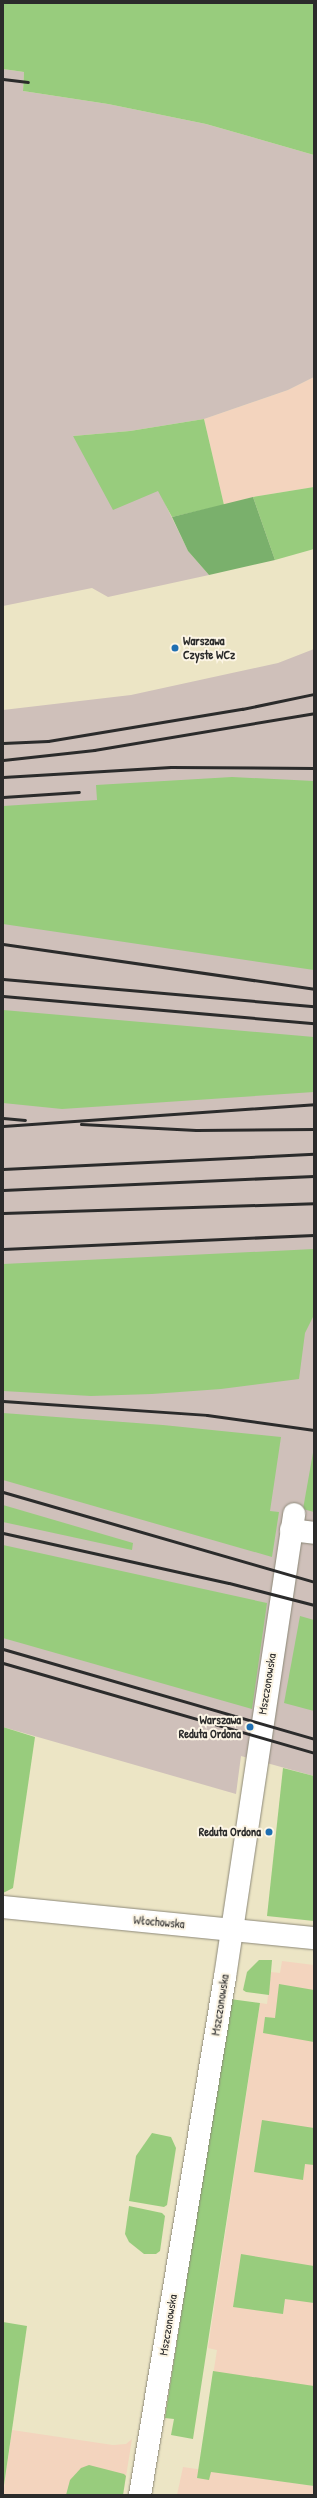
<!DOCTYPE html>
<meta charset="utf-8">
<style>
body{margin:0}
#map{position:relative;width:317px;height:2498px;overflow:hidden;background:#ece5c5;font-family:"Patrick Hand",sans-serif}
div>[style]{position:absolute}
.built>*{inset:0;background:#f3d4be}
.industrial>*{inset:0;background:#cfc0ba}
.green>*{inset:0;background:#98cc7d}
.forest>*{inset:0;background:#7ab06c}
.roads{filter:drop-shadow(0 0 1px #8c8878) drop-shadow(0 0 1px #8c8878)}
.street>*{height:22px;margin:-11px;padding:0 11px;transform-origin:11px;border-radius:11px;background:#fff}
.rail>*{height:3px;margin:-1.5px;padding:0 1.5px;transform-origin:1.5px;border-radius:1.5px;background:#2b2b2b}
.dots>*{width:11px;height:11px;translate:-50% -50%;box-sizing:border-box;border:2px solid #fcf5e5;border-radius:50%}
span{translate:-50% -50%;white-space:nowrap;text-align:center;line-height:1.15;-webkit-text-stroke:4px #fcf5e5;paint-order:stroke}
.poi-label{font-size:12px;color:#2b2b2b;font-weight:700}
.left{translate:0 -50%;text-align:left}
.right{translate:-100% -50%;text-align:right}
.street-label{font-size:12px;color:#2b2b2b}
.frame{position:absolute;inset:0;border:4px solid #2b2b2b;pointer-events:none}
</style>
<div id="map">
<div class="built">
<i style="clip-path:polygon(314px 377px,314px 487px,253px 497px,224px 505px,204px 419px,288px 390px)"></i>
<i style="clip-path:polygon(282px 1961px,314px 1965px,314px 2403px,211px 2388px,217px 2350px,208px 2348px,260px 2003px,267px 2004px,271px 1972px,280px 1973px)"></i>
<i style="clip-path:polygon(12px 2430px,113px 2445px,126px 2444px,132px 2439px,123px 2495px,3px 2495px)"></i>
<i style="clip-path:polygon(183px 2467px,314px 2486px,314px 2495px,177px 2495px)"></i>
</div>
<div class="industrial">
<i style="clip-path:polygon(3px 69px,24px 72px,23px 91px,108px 104px,206px 124px,314px 155px,314px 377px,288px 390px,204px 419px,130px 431px,73px 436px,159px 491px,188px 551px,209px 575px,108px 597px,92px 588px,3px 606px)"></i>
<i style="clip-path:polygon(314px 649px,314px 1776px,241px 1756px,236px 1794px,3px 1727px,3px 710px,131px 695px,278px 663px)"></i>
</div>
<div class="green">
<i style="clip-path:polygon(3px 3px,314px 3px,314px 155px,206px 124px,108px 104px,23px 91px,24px 72px,3px 69px)"></i>
<i style="clip-path:polygon(204px 419px,224px 505px,172px 517px,158px 491px,113px 510px,73px 436px,130px 431px)"></i>
<i style="clip-path:polygon(314px 487px,314px 549px,275px 560px,253px 497px)"></i>
<i style="clip-path:polygon(232px 777px,314px 781px,314px 970px,3px 924px,3px 806px,97px 800px,96px 785px)"></i>
<i style="clip-path:polygon(3px 1010px,314px 1037px,314px 1092px,62px 1109px,3px 1103px)"></i>
<i style="clip-path:polygon(314px 1249px,314px 1315px,305px 1333px,299px 1379px,221px 1389px,152px 1394px,91px 1396px,3px 1391px,3px 1264px)"></i>
<i style="clip-path:polygon(3px 1413px,163px 1425px,281px 1437px,270px 1511px,279px 1512px,272px 1557px,3px 1480px)"></i>
<i style="clip-path:polygon(314px 1447px,314px 1512px,303px 1509px)"></i>
<i style="clip-path:polygon(3px 1505px,133px 1543px,132px 1550px,3px 1522px)"></i>
<i style="clip-path:polygon(3px 1545px,267px 1603px,252px 1709px,3px 1638px)"></i>
<i style="clip-path:polygon(300px 1616px,314px 1620px,314px 1711px,284px 1703px)"></i>
<i style="clip-path:polygon(3px 1727px,35px 1737px,13px 1888px,3px 1893px)"></i>
<i style="clip-path:polygon(283px 1768px,314px 1776px,314px 1921px,267px 1916px)"></i>
<i style="clip-path:polygon(259px 1960px,272px 1960px,269px 1995px,246px 1992px,243px 1990px,247px 1972px)"></i>
<i style="clip-path:polygon(279px 1984px,314px 1990px,314px 2042px,263px 2033px,265px 2017px,275px 2018px)"></i>
<i style="clip-path:polygon(230px 1999px,260px 2003px,193px 2439px,171px 2435px,174px 2419px,165px 2418px)"></i>
<i style="clip-path:polygon(262px 2120px,314px 2128px,314px 2165px,305px 2164px,303px 2180px,254px 2172px)"></i>
<i style="clip-path:polygon(152px 2133px,171px 2137px,176px 2148px,167px 2205px,164px 2207px,129px 2201px,136px 2156px)"></i>
<i style="clip-path:polygon(129px 2206px,162px 2213px,165px 2216px,160px 2251px,156px 2254px,144px 2254px,129px 2242px,125px 2234px)"></i>
<i style="clip-path:polygon(241px 2254px,314px 2266px,314px 2303px,285px 2299px,283px 2314px,233px 2307px)"></i>
<i style="clip-path:polygon(3px 2322px,27px 2326px,3px 2492px)"></i>
<i style="clip-path:polygon(213px 2371px,314px 2386px,314px 2486px,211px 2472px,209px 2480px,197px 2478px)"></i>
<i style="clip-path:polygon(89px 2465px,124px 2474px,126px 2476px,123px 2495px,66px 2495px,70px 2480px,81px 2468px)"></i>
</div>
<div class="forest">
<i style="clip-path:polygon(253px 497px,275px 560px,209px 575px,188px 551px,172px 517px)"></i>
</div>
<div class="roads">
<div class="street">
<i style="left:291px;top:1530px;width:23px;rotate:7deg"></i>
<i style="left:3px;top:1907px;width:313px;rotate:5.7deg"></i>
<i style="left:140px;top:2495px;width:525px;rotate:-80.68deg"></i>
<i style="left:225px;top:1977px;width:468px;rotate:-81.5deg"></i>
</div>
</div>
<div class="rail">
<i style="left:3px;top:79px;width:25px;rotate:7deg"></i>
<i style="left:3px;top:743px;width:45px;rotate:-2.5deg"></i>
<i style="left:48px;top:741px;width:197px;rotate:-9.4deg"></i>
<i style="left:242px;top:709px;width:74px;rotate:-11.8deg"></i>
<i style="left:3px;top:760px;width:92px;rotate:-6.3deg"></i>
<i style="left:94px;top:750px;width:223px;rotate:-9.5deg"></i>
<i style="left:3px;top:777px;width:168px;rotate:-3.4deg"></i>
<i style="left:171px;top:767px;width:143px;rotate:0.4deg"></i>
<i style="left:3px;top:797px;width:76px;rotate:-3.8deg"></i>
<i style="left:3px;top:944px;width:314px;rotate:8.2deg"></i>
<i style="left:3px;top:979px;width:312px;rotate:5deg"></i>
<i style="left:3px;top:996px;width:312px;rotate:5deg"></i>
<i style="left:3px;top:1118px;width:22px;rotate:5deg"></i>
<i style="left:81px;top:1124px;width:115px;rotate:3deg"></i>
<i style="left:196px;top:1130px;width:118px;rotate:-0.5deg"></i>
<i style="left:3px;top:1126px;width:312px;rotate:-4deg"></i>
<i style="left:3px;top:1169px;width:311px;rotate:-2.8deg"></i>
<i style="left:3px;top:1190px;width:311px;rotate:-2.6deg"></i>
<i style="left:3px;top:1213px;width:311px;rotate:-1.8deg"></i>
<i style="left:3px;top:1249px;width:311px;rotate:-2.6deg"></i>
<i style="left:3px;top:1401px;width:204px;rotate:3.9deg"></i>
<i style="left:207px;top:1415px;width:108px;rotate:8deg"></i>
<i style="left:3px;top:1492px;width:324px;rotate:16.1deg"></i>
<i style="left:3px;top:1533px;width:231px;rotate:12.5deg"></i>
<i style="left:229px;top:1583px;width:88px;rotate:14.5deg"></i>
<i style="left:3px;top:1649px;width:324px;rotate:16.1deg"></i>
<i style="left:3px;top:1663px;width:324px;rotate:16.1deg"></i>
</div>
<div class="dots">
<i style="left:175px;top:648px;background:#1f6fb2"></i>
<i style="left:250px;top:1727px;background:#1f6fb2"></i>
<i style="left:269px;top:1832px;background:#1f6fb2"></i>
</div>
<div class="poi-label">
<span class="left" style="left:183px;top:648px">Warszawa<br>Czyste WCz</span>
<span class="right" style="left:241px;top:1727px">Warszawa<br>Reduta Ordona</span>
<span class="right" style="left:261px;top:1832px">Reduta Ordona</span>
</div>
<div class="street-label">
<span style="left:267px;top:1684px;rotate:-81deg">Mszczonowska</span>
<span style="left:159px;top:1922px;rotate:5deg">Włochowska</span>
<span style="left:220px;top:2005px;rotate:-81deg">Mszczonowska</span>
<span style="left:168px;top:2325px;rotate:-81deg">Mszczonowska</span>
</div>
<div class="frame"></div>
</div>
